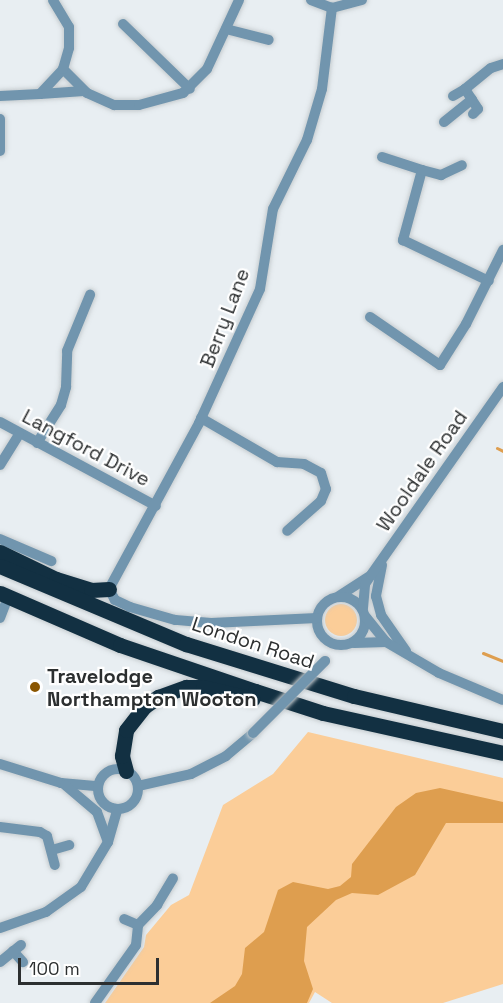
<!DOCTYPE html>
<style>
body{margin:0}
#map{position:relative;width:503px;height:1003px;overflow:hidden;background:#e8eef2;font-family:"Space Grotesk",sans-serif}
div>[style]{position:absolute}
.green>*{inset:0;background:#fbcd98}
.round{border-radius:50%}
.water>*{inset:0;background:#de9e4f}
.stream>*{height:3px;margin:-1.5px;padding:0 1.5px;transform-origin:1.5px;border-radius:1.5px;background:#de9e4f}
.roads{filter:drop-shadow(0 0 2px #c6cccf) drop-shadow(0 0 2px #c6cccf)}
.minor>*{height:10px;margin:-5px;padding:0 5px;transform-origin:5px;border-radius:5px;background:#7195ae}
.minor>.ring{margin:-5px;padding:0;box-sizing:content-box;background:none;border:10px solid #7195ae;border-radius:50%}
.highway>*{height:15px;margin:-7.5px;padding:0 7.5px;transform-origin:7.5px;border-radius:7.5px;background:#123042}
.bridges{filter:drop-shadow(0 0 2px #c6cccf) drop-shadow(0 0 2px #c6cccf)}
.minor-bridge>*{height:10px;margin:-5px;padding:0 5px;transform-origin:5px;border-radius:5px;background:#7195ae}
.dots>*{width:16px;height:16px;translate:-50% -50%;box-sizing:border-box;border:3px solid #fff;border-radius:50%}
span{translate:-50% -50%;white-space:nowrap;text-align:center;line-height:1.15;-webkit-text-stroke:4.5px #fff;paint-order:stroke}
.street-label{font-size:20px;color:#2c2f30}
.poi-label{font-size:20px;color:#2c2f30;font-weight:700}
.left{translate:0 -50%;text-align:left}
.scale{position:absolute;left:18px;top:958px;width:141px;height:27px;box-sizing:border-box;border:3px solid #2c2f30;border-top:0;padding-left:8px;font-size:18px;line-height:21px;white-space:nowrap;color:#2c2f30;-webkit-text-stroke:4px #fff;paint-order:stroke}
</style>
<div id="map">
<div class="green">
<i class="round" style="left:325px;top:604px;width:32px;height:32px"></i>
<i style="clip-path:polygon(308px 732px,503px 778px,503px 984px,443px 1003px,332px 1003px,315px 992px,309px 1003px,105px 1003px,144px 947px,146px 935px,171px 905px,189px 895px,223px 805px,273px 774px)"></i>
</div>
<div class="water">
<i style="clip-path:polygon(440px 788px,503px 802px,503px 823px,446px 823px,415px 875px,378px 895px,352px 893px,336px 900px,307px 927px,304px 961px,313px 989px,307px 1003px,210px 1003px,235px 986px,242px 974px,245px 948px,264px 932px,278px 890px,293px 882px,328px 889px,340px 886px,351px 877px,352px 864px,396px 807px,416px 793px)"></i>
</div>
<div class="stream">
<i style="left:497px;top:448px;width:7px;rotate:27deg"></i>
<i style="left:483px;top:653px;width:22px;rotate:22deg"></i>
</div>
<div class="roads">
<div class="minor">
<i style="left:311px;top:0;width:22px;rotate:21deg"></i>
<i style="left:332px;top:8px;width:31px;rotate:-15deg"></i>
<i style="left:123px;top:24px;width:93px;rotate:44.1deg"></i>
<i style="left:226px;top:29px;width:44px;rotate:14.3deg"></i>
<i style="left:63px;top:69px;width:34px;rotate:45deg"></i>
<i style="left:87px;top:93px;width:30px;rotate:24deg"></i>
<i style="left:114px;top:105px;width:25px"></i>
<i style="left:139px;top:105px;width:46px;rotate:-15.3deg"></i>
<i style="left:183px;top:93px;width:34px;rotate:-45deg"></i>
<i style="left:207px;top:69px;width:76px;rotate:-65.1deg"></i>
<i style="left:40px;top:94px;width:44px;rotate:-3.9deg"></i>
<i style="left:0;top:96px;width:40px;rotate:-2.9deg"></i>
<i style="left:40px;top:94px;width:34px;rotate:-47deg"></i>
<i style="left:63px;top:69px;width:22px;rotate:-74deg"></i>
<i style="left:69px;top:48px;width:21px;rotate:-90deg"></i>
<i style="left:69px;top:27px;width:31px;rotate:-121deg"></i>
<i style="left:453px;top:96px;width:14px;rotate:-30deg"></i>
<i style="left:473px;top:114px;width:7px;rotate:-45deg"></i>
<i style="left:478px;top:109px;width:24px;rotate:-123deg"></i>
<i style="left:465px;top:89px;width:33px;rotate:-39deg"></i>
<i style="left:491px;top:68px;width:13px;rotate:-18deg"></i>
<i style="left:0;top:119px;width:32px;rotate:90deg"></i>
<i style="left:444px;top:122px;width:36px;rotate:-39deg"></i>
<i style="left:382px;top:157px;width:42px;rotate:18deg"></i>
<i style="left:422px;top:170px;width:73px;rotate:105.2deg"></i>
<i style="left:403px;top:240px;width:95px;rotate:25.5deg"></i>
<i style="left:422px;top:170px;width:20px;rotate:15deg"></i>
<i style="left:441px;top:175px;width:23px;rotate:-25deg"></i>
<i style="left:370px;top:317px;width:85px;rotate:34.4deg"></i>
<i style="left:440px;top:365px;width:49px;rotate:-57.6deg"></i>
<i style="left:466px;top:324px;width:83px;rotate:-63.4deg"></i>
<i style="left:201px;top:418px;width:88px;rotate:30.1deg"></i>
<i style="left:277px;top:462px;width:27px;rotate:4deg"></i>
<i style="left:304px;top:464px;width:19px;rotate:28deg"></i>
<i style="left:321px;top:473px;width:17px;rotate:73deg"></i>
<i style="left:326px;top:489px;width:13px;rotate:113deg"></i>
<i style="left:321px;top:501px;width:45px;rotate:138.6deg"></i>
<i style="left:0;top:422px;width:177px;rotate:28.3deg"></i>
<i style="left:37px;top:443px;width:45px;rotate:-57.7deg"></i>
<i style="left:61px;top:405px;width:19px;rotate:-74deg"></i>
<i style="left:66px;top:387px;width:36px;rotate:-88deg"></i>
<i style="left:67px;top:351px;width:61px;rotate:-67.7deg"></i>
<i style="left:0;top:465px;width:36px;rotate:-58deg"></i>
<i style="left:0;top:539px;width:56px;rotate:23.3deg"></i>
<i style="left:382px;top:565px;width:32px;rotate:101deg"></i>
<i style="left:376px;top:596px;width:20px;rotate:75deg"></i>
<i style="left:381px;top:615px;width:44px;rotate:55.2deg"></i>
<i style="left:339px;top:596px;width:35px;rotate:-33deg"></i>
<i class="ring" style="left:317px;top:597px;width:38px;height:38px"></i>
<i style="left:363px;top:608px;width:24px;rotate:-85deg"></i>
<i style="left:365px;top:584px;width:11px;rotate:-56deg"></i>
<i style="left:371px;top:575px;width:230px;rotate:-54.9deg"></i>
<i style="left:365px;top:616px;width:33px;rotate:51deg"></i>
<i style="left:386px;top:642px;width:61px;rotate:30.3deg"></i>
<i style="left:439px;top:673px;width:69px;rotate:22.9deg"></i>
<i style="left:0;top:618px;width:22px;rotate:-69deg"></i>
<i style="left:317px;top:618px;width:106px;rotate:177.3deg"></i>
<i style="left:211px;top:623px;width:36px;rotate:-175deg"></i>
<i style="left:175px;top:620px;width:47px;rotate:-163.9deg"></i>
<i style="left:130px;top:607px;width:17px;rotate:-155deg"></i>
<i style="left:115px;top:600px;width:13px;rotate:-119deg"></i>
<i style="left:109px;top:589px;width:189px;rotate:-61.5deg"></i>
<i style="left:199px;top:423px;width:147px;rotate:-65.5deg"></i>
<i style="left:260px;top:289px;width:81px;rotate:-80.8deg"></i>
<i style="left:273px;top:209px;width:77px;rotate:-63.8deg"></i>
<i style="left:307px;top:140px;width:53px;rotate:-73.6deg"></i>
<i style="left:322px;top:89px;width:82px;rotate:-83deg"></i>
<i style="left:354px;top:643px;width:32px;rotate:-2deg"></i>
<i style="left:0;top:764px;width:64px;rotate:17.3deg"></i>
<i style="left:61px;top:783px;width:37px;rotate:5deg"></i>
<i class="ring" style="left:98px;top:769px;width:30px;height:30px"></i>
<i style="left:65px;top:785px;width:42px;rotate:40.2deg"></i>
<i style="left:97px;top:812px;width:32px;rotate:70deg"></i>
<i style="left:138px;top:786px;width:54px;rotate:-12.8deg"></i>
<i style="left:191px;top:774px;width:39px;rotate:-27deg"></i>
<i style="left:226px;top:756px;width:35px;rotate:-40deg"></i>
<i style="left:0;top:827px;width:40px;rotate:7.1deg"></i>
<i style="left:40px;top:832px;width:8px;rotate:30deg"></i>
<i style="left:47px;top:836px;width:30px;rotate:75deg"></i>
<i style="left:52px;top:850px;width:18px;rotate:-16deg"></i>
<i style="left:138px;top:925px;width:28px;rotate:-46deg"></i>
<i style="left:157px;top:905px;width:31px;rotate:-59deg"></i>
<i style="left:0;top:928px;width:49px;rotate:-19.2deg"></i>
<i style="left:46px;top:912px;width:43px;rotate:-35.5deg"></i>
<i style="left:81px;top:887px;width:52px;rotate:-59deg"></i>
<i style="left:108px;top:842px;width:33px;rotate:-74deg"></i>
<i style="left:13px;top:951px;width:15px;rotate:48deg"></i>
<i style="left:0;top:962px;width:27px;rotate:-39deg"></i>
<i style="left:95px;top:1003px;width:71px;rotate:-54.7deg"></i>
<i style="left:136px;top:945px;width:20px;rotate:-84deg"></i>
<i style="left:138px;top:925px;width:15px;rotate:-157deg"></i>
</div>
<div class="highway">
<i style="left:0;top:552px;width:62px;rotate:25.7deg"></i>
<i style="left:56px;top:579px;width:37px;rotate:17deg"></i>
<i style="left:91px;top:590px;width:18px;rotate:-3deg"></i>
<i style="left:0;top:566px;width:202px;rotate:22.8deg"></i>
<i style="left:186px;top:644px;width:176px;rotate:17.2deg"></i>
<i style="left:354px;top:696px;width:153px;rotate:13.2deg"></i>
<i style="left:0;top:593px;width:131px;rotate:23.4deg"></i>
<i style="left:120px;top:645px;width:143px;rotate:18.8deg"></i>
<i style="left:255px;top:691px;width:71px;rotate:17.9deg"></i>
<i style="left:323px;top:713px;width:184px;rotate:12.5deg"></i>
<i style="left:126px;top:771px;width:16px;rotate:-105deg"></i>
<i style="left:122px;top:756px;width:26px;rotate:-81deg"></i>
<i style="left:126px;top:730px;width:31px;rotate:-52deg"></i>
<i style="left:145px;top:706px;width:16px;rotate:-35deg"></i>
<i style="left:158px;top:697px;width:30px;rotate:-20deg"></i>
<i style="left:186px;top:687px;width:17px"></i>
<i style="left:203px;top:687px;width:51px;rotate:13.5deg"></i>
</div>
</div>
<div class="bridges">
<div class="minor-bridge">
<i style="left:253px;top:733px;width:102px;rotate:-45deg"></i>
</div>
</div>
<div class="dots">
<i style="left:35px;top:687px;background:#8a5601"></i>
</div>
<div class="street-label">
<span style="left:225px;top:318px;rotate:-69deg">Berry Lane</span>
<span style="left:86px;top:448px;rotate:28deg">Langford Drive</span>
<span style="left:422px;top:471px;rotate:-55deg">Wooldale Road</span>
<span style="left:253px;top:643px;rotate:18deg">London Road</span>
</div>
<div class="poi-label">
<span class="left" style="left:47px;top:688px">Travelodge<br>Northampton Wooton</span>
</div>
<div class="scale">100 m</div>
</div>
